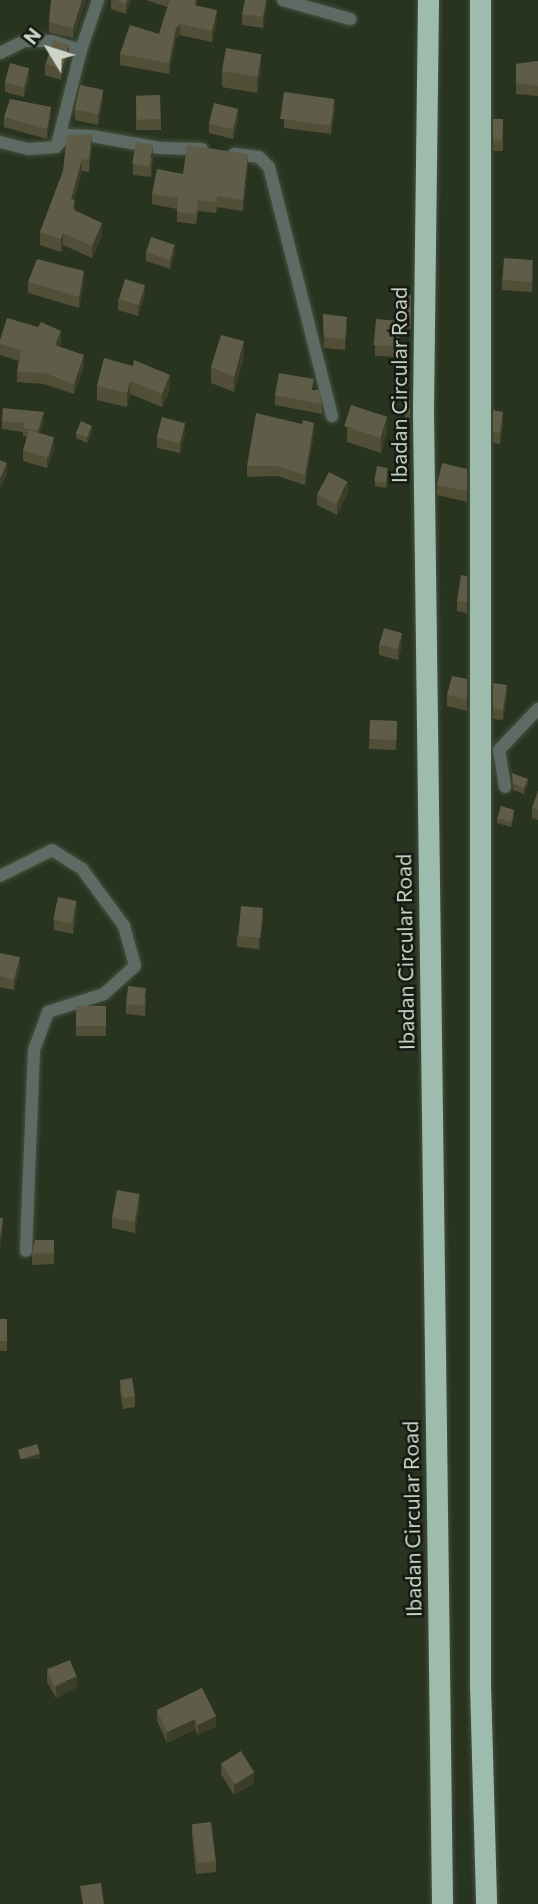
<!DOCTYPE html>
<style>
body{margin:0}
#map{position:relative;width:538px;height:1904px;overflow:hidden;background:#283420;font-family:Commissioner,sans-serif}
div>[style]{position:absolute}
.roads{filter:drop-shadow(0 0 2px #46513e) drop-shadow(0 0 2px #46513e)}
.street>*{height:12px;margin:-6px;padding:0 6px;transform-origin:6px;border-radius:6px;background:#5e6b65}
.highway>*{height:21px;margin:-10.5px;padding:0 10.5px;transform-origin:10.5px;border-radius:10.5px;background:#9dbcae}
.wall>*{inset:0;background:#524f38;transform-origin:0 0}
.shaded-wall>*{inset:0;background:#3c3e28;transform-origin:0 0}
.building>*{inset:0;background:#5f5d47;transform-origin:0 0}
span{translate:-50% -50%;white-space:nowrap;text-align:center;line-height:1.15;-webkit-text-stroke:5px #141a11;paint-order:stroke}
.street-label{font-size:21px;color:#cdd5c8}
.north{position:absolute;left:14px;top:14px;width:70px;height:70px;-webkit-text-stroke:5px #141a11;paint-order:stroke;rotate:308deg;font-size:19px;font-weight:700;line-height:28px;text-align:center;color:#cdd5c8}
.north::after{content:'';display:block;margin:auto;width:24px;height:32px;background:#cdd5c8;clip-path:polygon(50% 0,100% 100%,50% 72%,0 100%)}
</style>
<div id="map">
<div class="roads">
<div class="street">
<i style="left:283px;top:0;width:70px;rotate:15.8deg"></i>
<i style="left:0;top:53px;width:28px;rotate:-26deg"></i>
<i style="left:25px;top:41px;width:26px"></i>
<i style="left:51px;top:41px;width:31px;rotate:17deg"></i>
<i style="left:81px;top:50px;width:53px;rotate:-71.2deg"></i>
<i style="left:58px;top:141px;width:94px;rotate:-75.8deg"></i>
<i style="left:0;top:142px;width:29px;rotate:14deg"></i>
<i style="left:28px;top:149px;width:28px;rotate:-4deg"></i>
<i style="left:56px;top:147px;width:16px;rotate:-50deg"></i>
<i style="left:66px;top:135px;width:26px;rotate:2deg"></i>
<i style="left:92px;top:136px;width:69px;rotate:10deg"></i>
<i style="left:160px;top:148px;width:42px;rotate:1.4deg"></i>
<i style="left:234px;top:154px;width:25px;rotate:7deg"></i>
<i style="left:259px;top:157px;width:14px;rotate:45deg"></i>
<i style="left:269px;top:167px;width:257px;rotate:75.8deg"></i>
<i style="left:505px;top:787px;width:37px;rotate:-99deg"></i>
<i style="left:499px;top:750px;width:57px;rotate:-46.4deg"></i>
<i style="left:0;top:876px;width:58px;rotate:-26.6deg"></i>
<i style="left:52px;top:850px;width:36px;rotate:32deg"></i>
<i style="left:82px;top:869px;width:71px;rotate:53.6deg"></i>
<i style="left:124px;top:926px;width:41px;rotate:74.6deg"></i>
<i style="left:135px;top:966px;width:42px;rotate:137.9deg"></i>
<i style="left:104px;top:994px;width:59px;rotate:162.2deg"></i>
<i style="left:48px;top:1012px;width:40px;rotate:110.2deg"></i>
<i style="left:34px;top:1050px;width:201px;rotate:92.3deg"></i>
</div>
<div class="highway">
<i style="left:428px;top:0;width:411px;rotate:90.7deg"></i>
<i style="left:423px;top:411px;width:1493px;rotate:89.27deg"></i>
<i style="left:480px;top:0;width:1684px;rotate:90deg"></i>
<i style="left:480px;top:1684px;width:220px;rotate:88.4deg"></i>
</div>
</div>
<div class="wall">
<i style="clip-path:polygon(86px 0,73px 38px,49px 32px,49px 22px)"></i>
<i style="clip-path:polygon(111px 0,131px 0,126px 14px,111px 9px)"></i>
<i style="clip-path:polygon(146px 0,197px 0,196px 6px,217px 21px,212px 42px,180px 35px,176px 38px,169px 74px,120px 65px,120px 54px,159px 34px,167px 7px)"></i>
<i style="clip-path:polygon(267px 0,263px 28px,242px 25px,242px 14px)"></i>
<i style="clip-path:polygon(69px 56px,61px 80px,45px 75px,45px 64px)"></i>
<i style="clip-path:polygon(538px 61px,538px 96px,516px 94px,516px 64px)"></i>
<i style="clip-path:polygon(261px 70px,257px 93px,222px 87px,222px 71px)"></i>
<i style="clip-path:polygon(29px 78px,24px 97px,5px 92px,5px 82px)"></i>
<i style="clip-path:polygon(284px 92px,335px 109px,331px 134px,284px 128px)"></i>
<i style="clip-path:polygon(136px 96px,161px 119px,161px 130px,136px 130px)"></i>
<i style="clip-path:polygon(103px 100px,98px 125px,75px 120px,75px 109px)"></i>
<i style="clip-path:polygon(51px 116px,47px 139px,4px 127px,4px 117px)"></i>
<i style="left:493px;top:119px;width:10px;height:32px"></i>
<i style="clip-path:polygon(238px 120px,233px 139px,209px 133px,209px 123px)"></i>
<i style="clip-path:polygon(92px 146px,89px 172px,82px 171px,74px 200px,75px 211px,102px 236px,92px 258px,63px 245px,61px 252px,40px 245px,40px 232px,63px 171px)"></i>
<i style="clip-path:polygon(153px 156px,151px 177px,133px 175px,133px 164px)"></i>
<i style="clip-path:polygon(248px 164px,243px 211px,217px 207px,216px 213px,198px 211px,196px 224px,177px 222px,177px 209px,152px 204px,152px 194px,183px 174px)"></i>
<i style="clip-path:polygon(146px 252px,175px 253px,170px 269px,146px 261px)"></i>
<i style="clip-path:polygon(533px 270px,532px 292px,502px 290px,502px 280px)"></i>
<i style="clip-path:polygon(28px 282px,84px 282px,79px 308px,28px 293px)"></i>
<i style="clip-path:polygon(411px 295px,411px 329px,402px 328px,402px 317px)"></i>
<i style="clip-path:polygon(145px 296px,138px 316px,118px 310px,118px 299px)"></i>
<i style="clip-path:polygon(323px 314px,347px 327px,345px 350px,324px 348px)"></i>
<i style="clip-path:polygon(400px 332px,398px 357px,375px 356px,375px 345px)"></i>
<i style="clip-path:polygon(0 340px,61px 342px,59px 347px,84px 366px,74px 394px,44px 384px,17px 382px,17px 372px,19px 361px,0 355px)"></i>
<i style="clip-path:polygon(244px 357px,234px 392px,211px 383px,211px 367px)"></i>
<i style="clip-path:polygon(104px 358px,170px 389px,162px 407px,130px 394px,127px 407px,97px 400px,97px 386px)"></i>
<i style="clip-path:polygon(314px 390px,322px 404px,322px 414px,275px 405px,275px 395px)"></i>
<i style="clip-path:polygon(493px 410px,503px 423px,500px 444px,493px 443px)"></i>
<i style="left:405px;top:412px;width:5px;height:10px"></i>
<i style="clip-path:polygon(2px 421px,44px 421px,40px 433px,54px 448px,47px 468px,23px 461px,23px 450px,27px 437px,23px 436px,23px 432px,2px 429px)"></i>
<i style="clip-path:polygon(302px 424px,314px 433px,305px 485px,277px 476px,247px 477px,247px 466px)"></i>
<i style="clip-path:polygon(347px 427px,387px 432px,381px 453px,347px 442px)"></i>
<i style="clip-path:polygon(92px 432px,87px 443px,76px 438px,76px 433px)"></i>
<i style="clip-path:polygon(185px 433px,180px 453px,157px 448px,157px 437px)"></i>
<i style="clip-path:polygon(467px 469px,467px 502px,437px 495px,437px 485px)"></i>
<i style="clip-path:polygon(388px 473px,386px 488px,375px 486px,375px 481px)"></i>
<i style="clip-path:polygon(348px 492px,337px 515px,317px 505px,317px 494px)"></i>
<i style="clip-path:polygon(467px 576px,467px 613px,457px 611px,457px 601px)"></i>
<i style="clip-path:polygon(379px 644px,402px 644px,398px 660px,379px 655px)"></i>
<i style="clip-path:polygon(467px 679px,467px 711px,447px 706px,447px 695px)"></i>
<i style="clip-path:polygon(493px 683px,507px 696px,503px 720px,493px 719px)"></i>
<i style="left:370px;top:720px;width:27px;height:29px;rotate:2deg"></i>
<i style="clip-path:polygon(512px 773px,528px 784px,524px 794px,513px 790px)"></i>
<i style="clip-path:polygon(538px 791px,538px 820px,532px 818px,532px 808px)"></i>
<i style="clip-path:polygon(514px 815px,511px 827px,497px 823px,497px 818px)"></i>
<i style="clip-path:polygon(77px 912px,73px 934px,54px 930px,54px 920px)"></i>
<i style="clip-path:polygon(263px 919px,259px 949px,237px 947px,237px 936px)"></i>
<i style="clip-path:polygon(0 953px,20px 968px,14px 990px,0 987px)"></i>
<i style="clip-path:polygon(146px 998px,145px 1016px,126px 1014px,126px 1004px)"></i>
<i style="left:76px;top:1006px;width:30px;height:30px"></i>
<i style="clip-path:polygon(140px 1205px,135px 1233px,112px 1228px,112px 1218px)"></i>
<i style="clip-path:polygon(54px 1240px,54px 1264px,32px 1265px,32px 1254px)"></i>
<i style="left:0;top:1319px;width:7px;height:32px"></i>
<i style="clip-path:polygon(120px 1380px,135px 1396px,135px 1407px,123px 1409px,120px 1391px)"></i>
<i style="clip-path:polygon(47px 1671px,77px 1687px,56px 1698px,47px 1682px)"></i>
<i style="clip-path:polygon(202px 1688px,216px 1726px,198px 1735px,195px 1729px,167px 1743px,157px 1721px,157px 1710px)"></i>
<i style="clip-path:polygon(221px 1763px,254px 1783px,234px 1795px,221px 1774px)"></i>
<i style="clip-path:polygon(192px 1824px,216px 1861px,216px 1872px,196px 1874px,192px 1835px)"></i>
</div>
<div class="shaded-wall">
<i style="clip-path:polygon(82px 0,86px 0,73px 38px,73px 28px)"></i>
<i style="clip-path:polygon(127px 0,131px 0,131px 1px,126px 14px,126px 4px)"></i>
<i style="clip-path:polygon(266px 0,267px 0,267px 3px,263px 28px,263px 17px)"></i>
<i style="clip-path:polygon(217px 10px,217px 21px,212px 42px,212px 31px)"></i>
<i style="clip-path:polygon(180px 24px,180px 35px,176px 38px,169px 74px,169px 63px,176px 28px)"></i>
<i style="clip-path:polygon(69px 45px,69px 56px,61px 80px,61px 70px)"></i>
<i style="clip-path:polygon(261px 54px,261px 70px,257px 93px,257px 78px)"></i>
<i style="clip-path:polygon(29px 68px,29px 78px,24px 97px,24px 86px)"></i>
<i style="clip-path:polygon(103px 90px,103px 100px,98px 125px,98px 114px)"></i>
<i style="clip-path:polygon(335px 99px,335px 109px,331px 134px,331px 124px)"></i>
<i style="clip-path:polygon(51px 107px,51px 116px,47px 139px,47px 129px)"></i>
<i style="clip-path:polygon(238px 109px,238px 120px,233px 139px,233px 128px)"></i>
<i style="clip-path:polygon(92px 134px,92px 146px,89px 172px,89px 160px)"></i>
<i style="clip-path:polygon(153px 145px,153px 156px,151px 177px,151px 166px)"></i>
<i style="clip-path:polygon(248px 154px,248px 164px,243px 211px,243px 200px)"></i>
<i style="clip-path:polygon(82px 159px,82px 171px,71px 211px,71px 199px)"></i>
<i style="clip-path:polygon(102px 223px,102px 236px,92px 258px,92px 246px)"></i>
<i style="clip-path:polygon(63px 233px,63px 245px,61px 252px,61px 239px)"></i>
<i style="clip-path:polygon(175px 245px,175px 253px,170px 269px,170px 260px)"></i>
<i style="clip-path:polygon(84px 271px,84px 282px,79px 308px,79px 297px)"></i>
<i style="clip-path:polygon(145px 285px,145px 296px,138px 316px,138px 305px)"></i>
<i style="clip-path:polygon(347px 317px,347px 327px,345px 350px,345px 339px)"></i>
<i style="clip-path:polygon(61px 331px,61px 342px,55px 356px,55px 345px)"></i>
<i style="clip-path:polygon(244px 341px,244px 357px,234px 392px,234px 377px)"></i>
<i style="clip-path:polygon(84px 355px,84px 366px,74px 394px,74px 384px)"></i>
<i style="clip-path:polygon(170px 375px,170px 389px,162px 407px,162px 394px)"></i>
<i style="clip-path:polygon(130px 381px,130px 394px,127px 407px,127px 393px)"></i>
<i style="clip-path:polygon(44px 412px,44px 421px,38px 440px,38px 431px)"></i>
<i style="clip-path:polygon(503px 412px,503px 423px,500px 444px,500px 433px)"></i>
<i style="clip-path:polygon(387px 417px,387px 432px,381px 453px,381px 437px)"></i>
<i style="clip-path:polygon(185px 423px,185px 433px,180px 453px,180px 443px)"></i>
<i style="clip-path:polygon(314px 423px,314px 433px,305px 485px,305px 475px)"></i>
<i style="clip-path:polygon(92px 426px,92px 432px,87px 443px,87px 437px)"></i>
<i style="clip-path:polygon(54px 437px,54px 448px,47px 468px,47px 457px)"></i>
<i style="clip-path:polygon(7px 463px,7px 474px,0 490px,0 479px)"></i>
<i style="clip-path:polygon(348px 482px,348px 492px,337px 515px,337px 504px)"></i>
<i style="clip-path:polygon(402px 633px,402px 644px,398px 660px,398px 649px)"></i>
<i style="clip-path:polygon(507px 685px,507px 696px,503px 720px,503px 710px)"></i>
<i style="clip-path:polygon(528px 779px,528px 784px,524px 794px,524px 788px)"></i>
<i style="clip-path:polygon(77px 901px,77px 912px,73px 934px,73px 923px)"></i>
<i style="clip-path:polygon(263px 908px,263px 919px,259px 949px,259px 938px)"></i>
<i style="clip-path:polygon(20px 957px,20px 968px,14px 990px,14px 980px)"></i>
<i style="clip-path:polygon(140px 1194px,140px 1205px,135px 1233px,135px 1222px)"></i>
<i style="clip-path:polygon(3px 1218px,3px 1229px,0 1250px,0 1239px)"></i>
<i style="left:40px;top:1454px;width:5px;height:20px;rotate:90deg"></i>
<i style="clip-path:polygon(77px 1677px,77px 1687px,56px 1698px,56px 1687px)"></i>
<i style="clip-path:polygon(216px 1716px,216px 1726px,198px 1735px,198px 1725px)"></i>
<i style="clip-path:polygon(195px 1719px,195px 1729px,167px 1743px,167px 1732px)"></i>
<i style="clip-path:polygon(254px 1772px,254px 1783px,234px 1795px,234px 1784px)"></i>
</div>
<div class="building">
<i style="clip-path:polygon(51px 0,82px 0,73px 28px,49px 22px)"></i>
<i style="clip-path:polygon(116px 0,127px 0,126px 4px)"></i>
<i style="clip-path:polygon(170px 0,195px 0,194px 5px,217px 10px,212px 31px,180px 24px,176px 28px,169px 63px,120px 54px,130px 25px,159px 34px)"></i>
<i style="clip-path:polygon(245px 0,266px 0,263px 17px,242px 14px)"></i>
<i style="left:53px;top:40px;width:17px;height:25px;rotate:17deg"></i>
<i style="left:226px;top:48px;width:36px;height:23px;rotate:10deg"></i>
<i style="clip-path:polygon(538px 61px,538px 86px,516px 83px,516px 64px)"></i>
<i style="left:10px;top:63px;width:20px;height:20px;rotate:15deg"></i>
<i style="left:80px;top:85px;width:24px;height:25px;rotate:12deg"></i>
<i style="left:284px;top:92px;width:51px;height:27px;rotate:8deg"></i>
<i style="left:160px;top:95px;width:24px;height:24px;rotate:88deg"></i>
<i style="clip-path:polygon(10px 99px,51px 107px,47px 129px,4px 117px)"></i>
<i style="left:214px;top:103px;width:25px;height:21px;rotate:14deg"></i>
<i style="clip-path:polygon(493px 119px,503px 119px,502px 141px,493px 140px)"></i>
<i style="clip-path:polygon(92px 134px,89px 160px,82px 159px,71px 199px,75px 200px,72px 209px,102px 223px,92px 246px,63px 233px,61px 239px,40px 232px,63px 171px,67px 135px)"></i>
<i style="left:136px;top:142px;width:17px;height:22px;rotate:10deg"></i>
<i style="clip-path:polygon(187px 145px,248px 154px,243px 200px,217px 196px,216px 202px,198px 200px,196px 214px,177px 212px,178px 198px,152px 194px,157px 169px,183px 174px)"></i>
<i style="left:151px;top:237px;width:25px;height:16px;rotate:18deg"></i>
<i style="left:504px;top:258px;width:29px;height:22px;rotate:4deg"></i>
<i style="clip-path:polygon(37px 259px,84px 271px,79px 297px,28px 282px)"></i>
<i style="left:125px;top:279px;width:21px;height:21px;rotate:17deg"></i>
<i style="clip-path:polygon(407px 294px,411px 295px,411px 319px,402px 317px)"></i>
<i style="clip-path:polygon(323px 314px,347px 317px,345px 339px,324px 337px)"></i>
<i style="clip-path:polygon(7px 318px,38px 327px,41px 322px,61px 331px,55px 345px,84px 355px,74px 384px,44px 373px,17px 372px,21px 350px,0 344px,0 340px)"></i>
<i style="left:376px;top:319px;width:24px;height:26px;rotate:5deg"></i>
<i style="clip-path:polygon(221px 335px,244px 341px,234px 377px,211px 367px)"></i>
<i style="clip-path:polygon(104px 358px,133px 366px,134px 360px,170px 375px,162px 394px,130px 381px,127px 393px,97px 386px)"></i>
<i style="clip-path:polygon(279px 373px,314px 379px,312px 390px,319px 390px,322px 404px,275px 395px)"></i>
<i style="clip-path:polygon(410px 389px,410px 412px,405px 412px)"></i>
<i style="left:351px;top:405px;width:38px;height:22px;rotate:18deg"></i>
<i style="clip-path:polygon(3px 408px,44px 412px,38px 431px,23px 428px,24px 423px,2px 421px)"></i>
<i style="clip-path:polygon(493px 410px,503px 412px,500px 433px,493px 432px)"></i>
<i style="clip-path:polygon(256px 413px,302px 424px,303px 420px,314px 423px,305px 475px,277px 466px,247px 466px)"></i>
<i style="left:162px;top:417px;width:24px;height:21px;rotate:15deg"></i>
<i style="left:81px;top:421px;width:12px;height:13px;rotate:24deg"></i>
<i style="left:29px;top:430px;width:26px;height:21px;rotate:16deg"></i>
<i style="clip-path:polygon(0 460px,7px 463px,0 479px)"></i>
<i style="clip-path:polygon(442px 463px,467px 469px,467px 491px,437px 485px)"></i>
<i style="left:377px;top:466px;width:11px;height:15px;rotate:10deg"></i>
<i style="left:329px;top:472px;width:21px;height:25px;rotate:28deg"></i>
<i style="clip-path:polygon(461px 575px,467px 576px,467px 602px,457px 601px)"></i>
<i style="left:384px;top:628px;width:19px;height:17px;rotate:16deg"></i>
<i style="clip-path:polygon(452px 676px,467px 679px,467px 700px,447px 695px)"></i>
<i style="clip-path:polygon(493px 683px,507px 685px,503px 710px,493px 708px)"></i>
<i style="left:370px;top:720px;width:27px;height:19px;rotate:2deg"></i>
<i style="clip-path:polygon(512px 773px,528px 779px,524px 788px,513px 784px)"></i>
<i style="clip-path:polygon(538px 791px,538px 810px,532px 808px)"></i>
<i style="left:501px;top:806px;width:14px;height:13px;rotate:17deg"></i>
<i style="left:58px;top:897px;width:19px;height:23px;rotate:12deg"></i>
<i style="left:241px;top:906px;width:22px;height:30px;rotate:5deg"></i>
<i style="clip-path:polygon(0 953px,20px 957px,14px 980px,0 976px)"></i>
<i style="left:128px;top:986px;width:18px;height:18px;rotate:6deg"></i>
<i style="left:76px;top:1006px;width:30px;height:20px"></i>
<i style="left:117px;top:1190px;width:23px;height:28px;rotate:10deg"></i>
<i style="clip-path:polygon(0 1218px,3px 1218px,0 1239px)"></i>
<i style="clip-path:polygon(35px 1240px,54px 1240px,54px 1253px,32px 1254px)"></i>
<i style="left:0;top:1319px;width:7px;height:22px"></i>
<i style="left:132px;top:1378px;width:18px;height:12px;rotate:81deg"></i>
<i style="left:37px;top:1444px;width:10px;height:20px;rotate:73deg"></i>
<i style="left:70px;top:1660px;width:18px;height:25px;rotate:68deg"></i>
<i style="clip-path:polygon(202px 1688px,216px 1716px,198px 1725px,195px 1719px,167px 1732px,157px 1710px)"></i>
<i style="left:241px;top:1751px;width:25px;height:23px;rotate:58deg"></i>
<i style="left:211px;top:1822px;width:39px;height:19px;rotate:83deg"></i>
<i style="clip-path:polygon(101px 1883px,104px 1904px,83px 1904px,80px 1886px)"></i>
</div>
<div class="street-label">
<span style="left:399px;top:385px;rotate:-90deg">Ibadan Circular Road</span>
<span style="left:405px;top:952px;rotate:-91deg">Ibadan Circular Road</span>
<span style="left:412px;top:1519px;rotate:-91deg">Ibadan Circular Road</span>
</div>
<div class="north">N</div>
</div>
